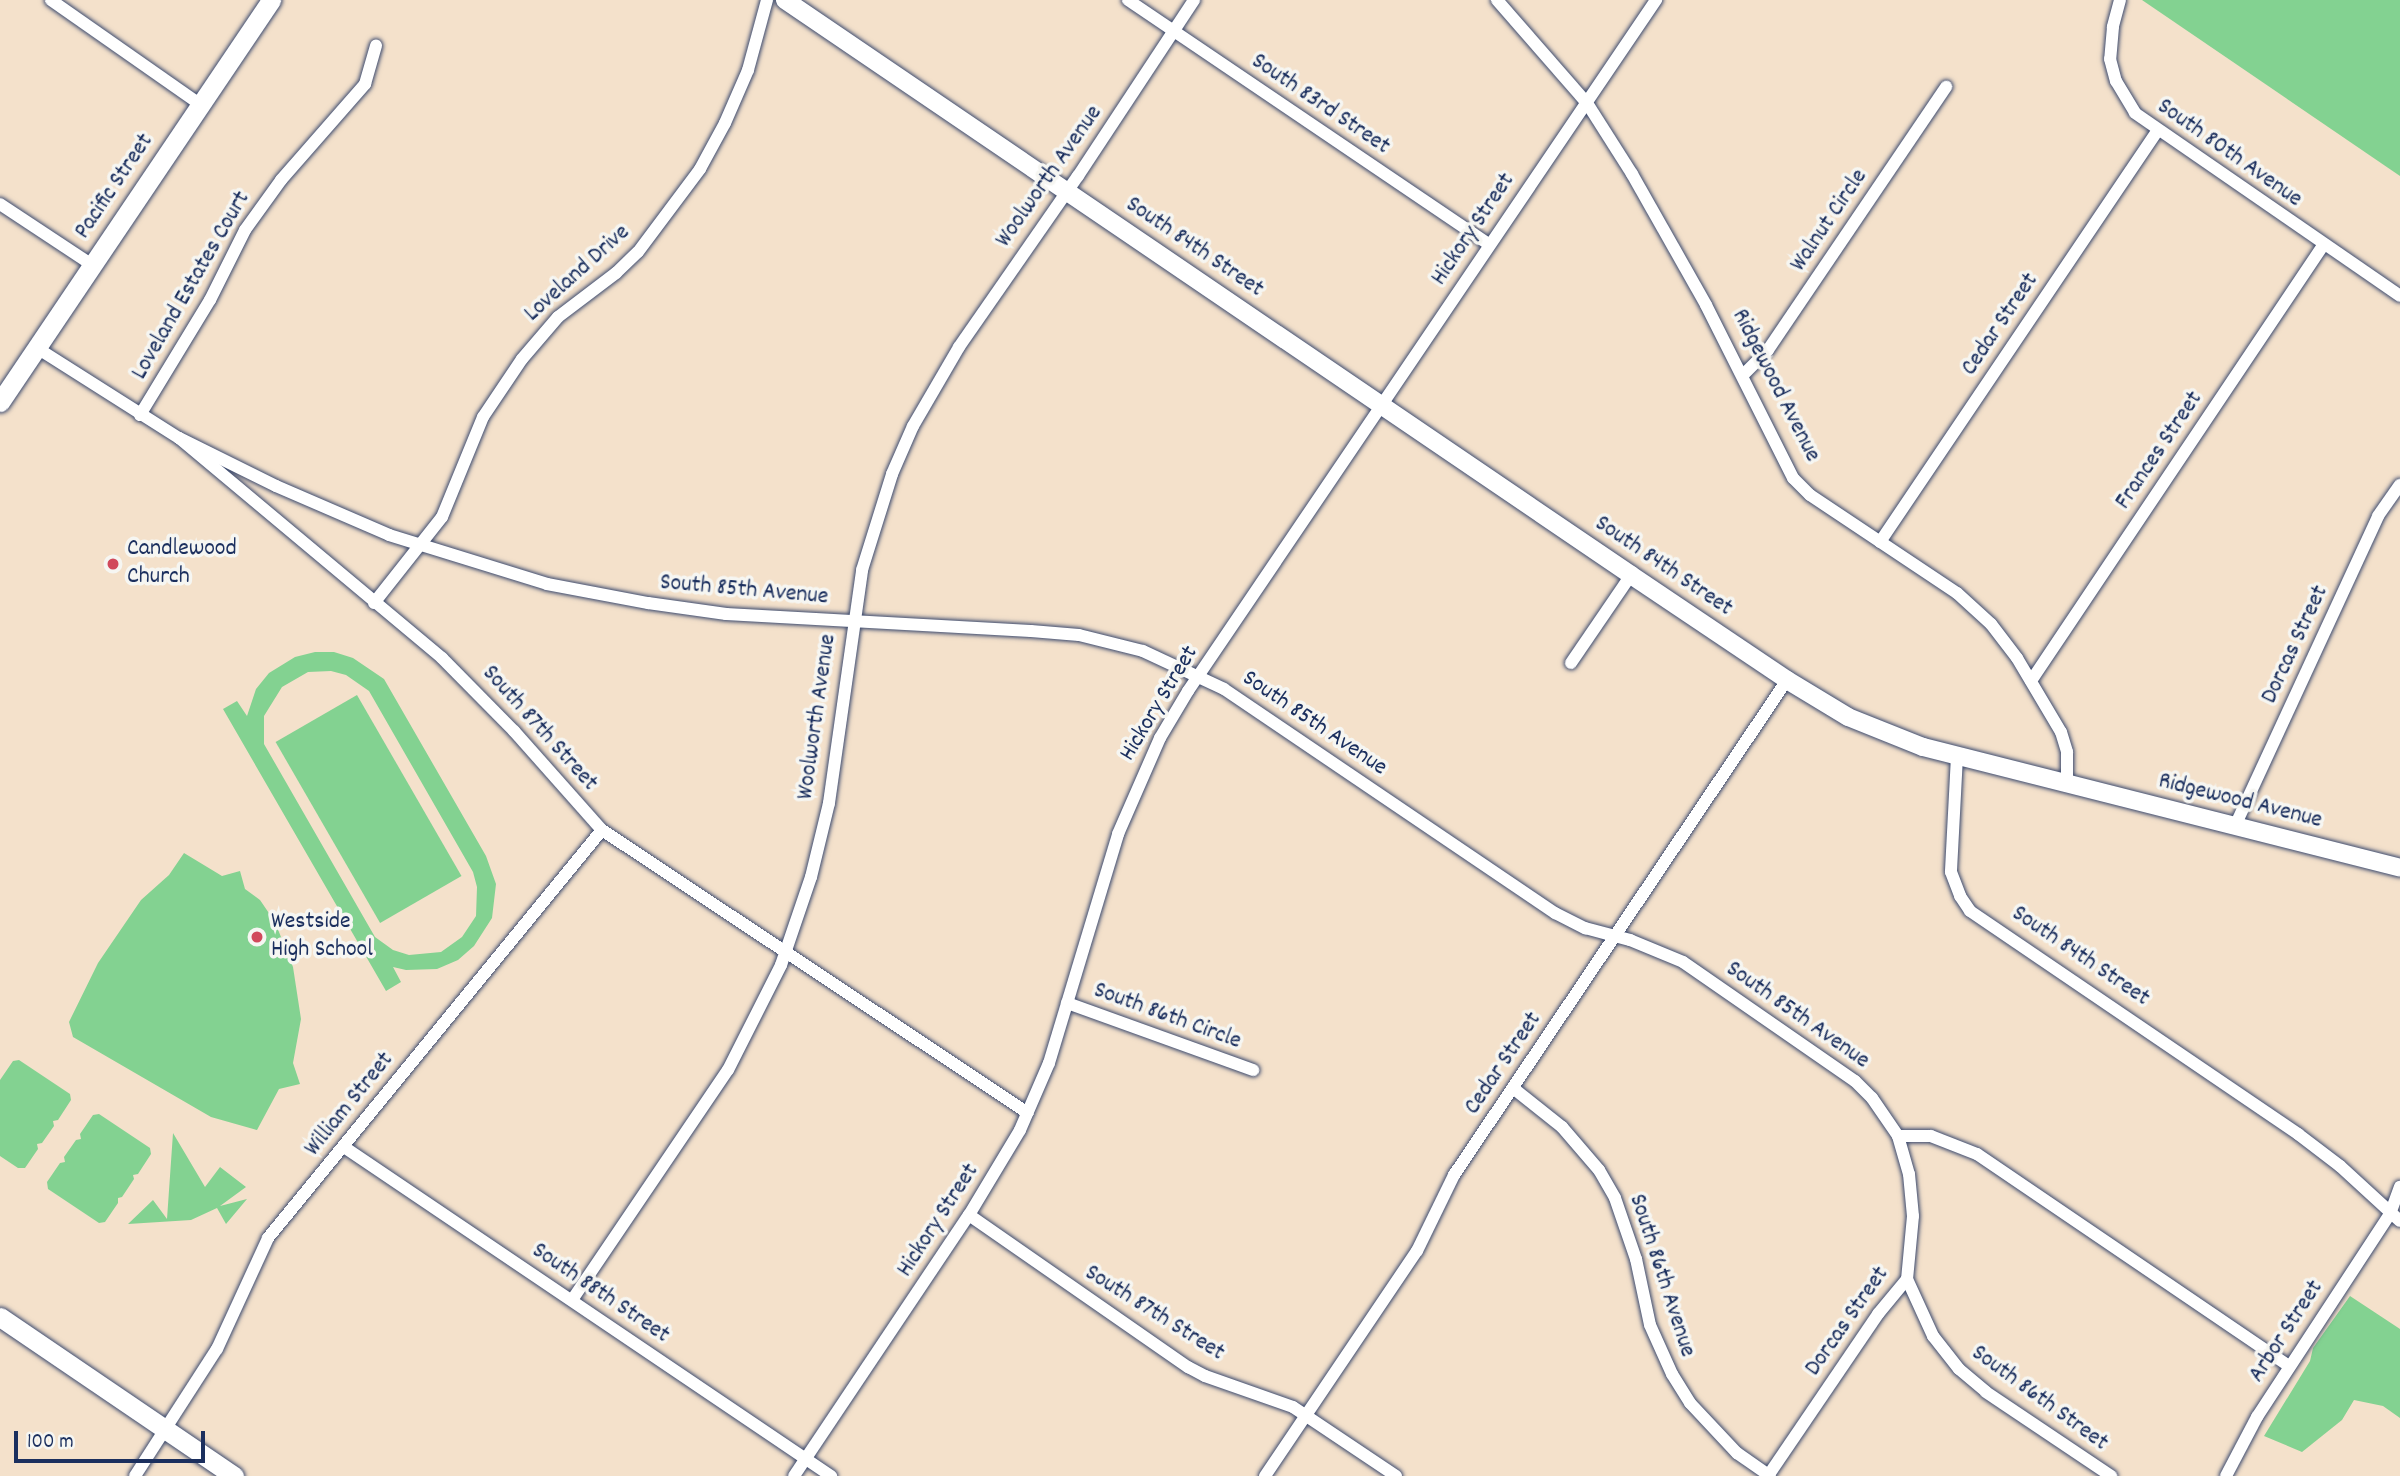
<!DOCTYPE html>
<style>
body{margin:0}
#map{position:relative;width:2400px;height:1476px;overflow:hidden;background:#f4e1cb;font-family:Dekko,sans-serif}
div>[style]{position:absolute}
.green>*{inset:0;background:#83d291;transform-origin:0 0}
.roads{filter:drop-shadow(0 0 2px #3c4a6e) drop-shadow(0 0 2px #3c4a6e)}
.minor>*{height:12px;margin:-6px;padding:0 6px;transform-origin:6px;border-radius:6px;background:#fff}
.secondary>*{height:18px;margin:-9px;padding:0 9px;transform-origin:9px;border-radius:9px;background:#fff}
.primary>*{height:19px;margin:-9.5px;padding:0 9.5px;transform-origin:9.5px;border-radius:9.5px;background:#fff}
.dots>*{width:19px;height:19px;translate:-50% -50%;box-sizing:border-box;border:4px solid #f6f6f2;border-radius:50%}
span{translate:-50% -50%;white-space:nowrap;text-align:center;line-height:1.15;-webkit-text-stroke:7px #f6f6f2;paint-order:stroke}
.street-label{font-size:24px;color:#1b2f5e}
.poi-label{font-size:24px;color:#1b2f5e}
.left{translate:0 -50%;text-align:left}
.scale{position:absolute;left:14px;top:1431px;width:191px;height:32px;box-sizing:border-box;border:4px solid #1b2f5e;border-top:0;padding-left:9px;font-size:21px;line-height:24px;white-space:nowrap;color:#1b2f5e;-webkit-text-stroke:5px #f6f6f2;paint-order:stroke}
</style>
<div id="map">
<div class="green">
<i style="clip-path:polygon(2142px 0,2400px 0,2400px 176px)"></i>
<i style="clip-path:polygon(evenodd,315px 652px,334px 652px,353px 658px,384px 679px,486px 856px,496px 884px,492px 918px,474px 946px,458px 960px,437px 969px,406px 970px,393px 967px,401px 982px,386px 991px,223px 709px,237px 701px,247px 716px,256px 689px,269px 673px,295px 657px,315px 652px,331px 671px,346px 675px,369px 691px,473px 872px,477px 887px,476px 916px,462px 937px,441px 952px,409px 955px,393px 950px,375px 937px,264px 744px,264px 716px,282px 687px,308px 672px,331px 671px)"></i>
<i style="left:357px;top:695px;width:209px;height:94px;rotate:60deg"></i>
<i style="clip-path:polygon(184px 853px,222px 876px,240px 871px,245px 889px,260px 900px,275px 922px,293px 967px,301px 1019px,293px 1063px,300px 1084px,279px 1089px,257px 1130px,211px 1117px,73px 1037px,69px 1022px,98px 963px,141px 900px,169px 875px)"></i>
<i style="clip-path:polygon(19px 1060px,70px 1094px,71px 1100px,58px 1120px,53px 1121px,54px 1126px,42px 1143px,37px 1144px,38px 1149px,25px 1168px,18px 1168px,0 1156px,0 1080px,13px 1061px)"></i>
<i style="clip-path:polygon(99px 1114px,150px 1148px,151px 1154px,138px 1174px,133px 1175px,134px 1179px,122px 1197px,118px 1198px,118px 1203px,105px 1222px,99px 1223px,48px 1189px,47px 1182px,60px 1163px,65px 1162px,64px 1157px,76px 1140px,81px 1139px,80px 1134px,93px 1115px)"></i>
<i style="clip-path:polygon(173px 1133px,205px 1187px,220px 1167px,246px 1187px,220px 1206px,247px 1199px,226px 1224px,217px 1208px,191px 1220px,128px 1224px,153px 1200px,167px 1219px)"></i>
<i style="clip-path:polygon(2350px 1296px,2400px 1329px,2400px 1418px,2383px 1406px,2354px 1400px,2342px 1420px,2302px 1452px,2264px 1436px,2310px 1361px,2313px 1348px)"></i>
</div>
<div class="roads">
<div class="minor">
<i style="left:51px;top:0;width:183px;rotate:35deg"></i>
<i style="left:1128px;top:0;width:436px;rotate:34.1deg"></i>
<i style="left:1497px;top:0;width:137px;rotate:48.9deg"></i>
<i style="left:1587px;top:103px;width:84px;rotate:57.6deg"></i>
<i style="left:1632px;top:174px;width:150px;rotate:60.5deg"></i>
<i style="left:1706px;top:305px;width:194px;rotate:63.3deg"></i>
<i style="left:1793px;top:478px;width:24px;rotate:45deg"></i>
<i style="left:1810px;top:495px;width:177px;rotate:33.7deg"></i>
<i style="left:1957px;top:593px;width:46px;rotate:42.4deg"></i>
<i style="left:1991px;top:624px;width:43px;rotate:52.6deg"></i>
<i style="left:2017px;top:658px;width:86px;rotate:59.3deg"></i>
<i style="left:2061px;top:732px;width:21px;rotate:73deg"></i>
<i style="left:2067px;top:752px;width:32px;rotate:90deg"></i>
<i style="left:2120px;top:0;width:28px;rotate:105deg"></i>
<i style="left:2113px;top:27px;width:32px;rotate:95deg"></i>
<i style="left:2110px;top:59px;width:23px;rotate:75deg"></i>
<i style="left:2116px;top:81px;width:37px;rotate:59deg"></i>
<i style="left:2135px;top:113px;width:322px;rotate:34.6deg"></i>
<i style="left:0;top:204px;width:110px;rotate:33.5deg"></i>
<i style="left:37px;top:348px;width:168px;rotate:32.4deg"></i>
<i style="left:179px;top:438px;width:343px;rotate:39.9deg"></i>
<i style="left:442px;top:658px;width:103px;rotate:45.4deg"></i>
<i style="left:514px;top:731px;width:132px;rotate:48.4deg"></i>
<i style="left:602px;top:830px;width:511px;rotate:33.6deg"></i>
<i style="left:1743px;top:375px;width:35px;rotate:-45deg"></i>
<i style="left:1768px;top:350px;width:318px;rotate:-55.9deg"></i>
<i style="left:140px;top:415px;width:135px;rotate:-58.7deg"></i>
<i style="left:210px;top:300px;width:78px;rotate:-63.4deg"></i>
<i style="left:245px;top:230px;width:62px;rotate:-54.2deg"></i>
<i style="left:281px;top:180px;width:128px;rotate:-48.8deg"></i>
<i style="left:365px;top:84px;width:40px;rotate:-74deg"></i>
<i style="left:179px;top:438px;width:108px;rotate:26.3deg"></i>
<i style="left:276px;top:486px;width:123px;rotate:23.4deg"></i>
<i style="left:389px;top:535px;width:165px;rotate:17.2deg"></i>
<i style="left:547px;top:584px;width:103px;rotate:10.7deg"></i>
<i style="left:648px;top:603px;width:79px;rotate:8deg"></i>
<i style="left:726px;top:614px;width:305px;rotate:3.2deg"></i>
<i style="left:1031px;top:631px;width:48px;rotate:4.8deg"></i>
<i style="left:1079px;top:635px;width:66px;rotate:14deg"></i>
<i style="left:1143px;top:651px;width:89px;rotate:25.1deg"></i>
<i style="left:1224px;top:689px;width:400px;rotate:34.1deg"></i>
<i style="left:1555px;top:913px;width:34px;rotate:27deg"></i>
<i style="left:1585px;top:928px;width:47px;rotate:14.9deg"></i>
<i style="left:1630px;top:940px;width:57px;rotate:22.5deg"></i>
<i style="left:1683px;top:962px;width:209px;rotate:34.7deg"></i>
<i style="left:1855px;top:1081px;width:24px;rotate:45deg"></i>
<i style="left:1872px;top:1098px;width:46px;rotate:55.6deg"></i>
<i style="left:1898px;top:1136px;width:40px;rotate:74deg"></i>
<i style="left:1909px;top:1174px;width:42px;rotate:84.6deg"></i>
<i style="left:1913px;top:1216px;width:63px;rotate:95.4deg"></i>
<i style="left:1907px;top:1279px;width:45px;rotate:129.6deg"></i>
<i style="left:1878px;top:1314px;width:196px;rotate:124.2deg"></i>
<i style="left:1880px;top:542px;width:496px;rotate:-56deg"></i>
<i style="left:374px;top:603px;width:110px;rotate:-51.7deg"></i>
<i style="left:442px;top:517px;width:108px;rotate:-67.7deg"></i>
<i style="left:483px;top:417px;width:70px;rotate:-56.1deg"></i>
<i style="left:522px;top:359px;width:55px;rotate:-49.4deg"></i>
<i style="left:558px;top:317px;width:73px;rotate:-37.2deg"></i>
<i style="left:616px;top:273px;width:30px;rotate:-44deg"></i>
<i style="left:638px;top:252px;width:104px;rotate:-53.2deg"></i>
<i style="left:700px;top:169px;width:52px;rotate:-61.5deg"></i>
<i style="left:725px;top:123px;width:58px;rotate:-66.5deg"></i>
<i style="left:748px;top:70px;width:73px;rotate:-74.8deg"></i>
<i style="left:1571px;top:663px;width:107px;rotate:-55.7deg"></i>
<i style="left:2031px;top:681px;width:526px;rotate:-56.16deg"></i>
<i style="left:1957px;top:756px;width:116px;rotate:93deg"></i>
<i style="left:1951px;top:872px;width:26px;rotate:69deg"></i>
<i style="left:1960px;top:896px;width:18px;rotate:56deg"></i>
<i style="left:1970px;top:911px;width:397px;rotate:34.2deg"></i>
<i style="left:2298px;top:1134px;width:53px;rotate:37.3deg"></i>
<i style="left:2340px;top:1166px;width:81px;rotate:42.5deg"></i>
<i style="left:2235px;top:826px;width:341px;rotate:-65.2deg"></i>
<i style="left:2378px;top:516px;width:38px;rotate:-55deg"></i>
<i style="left:1067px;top:1003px;width:198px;rotate:19.8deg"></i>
<i style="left:1513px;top:1088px;width:63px;rotate:38.5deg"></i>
<i style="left:1562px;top:1127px;width:57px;rotate:49.3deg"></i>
<i style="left:1599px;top:1170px;width:32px;rotate:60deg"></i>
<i style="left:1615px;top:1198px;width:65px;rotate:71deg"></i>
<i style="left:1636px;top:1259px;width:67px;rotate:78deg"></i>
<i style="left:1650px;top:1325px;width:54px;rotate:65.8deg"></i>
<i style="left:1672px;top:1374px;width:34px;rotate:58deg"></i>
<i style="left:1690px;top:1403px;width:69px;rotate:46.8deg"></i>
<i style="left:1737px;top:1453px;width:40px;rotate:34.9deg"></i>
<i style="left:1898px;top:1136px;width:33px"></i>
<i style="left:1931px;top:1136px;width:49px;rotate:21.4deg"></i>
<i style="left:1977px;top:1154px;width:377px;rotate:34.2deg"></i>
<i style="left:344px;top:1147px;width:588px;rotate:34.04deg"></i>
<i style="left:969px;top:1215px;width:267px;rotate:34.8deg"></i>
<i style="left:1188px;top:1367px;width:19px;rotate:28deg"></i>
<i style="left:1205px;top:1376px;width:93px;rotate:19.4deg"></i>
<i style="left:1293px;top:1407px;width:124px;rotate:33.8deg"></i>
<i style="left:1907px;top:1279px;width:63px;rotate:65.5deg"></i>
<i style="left:1933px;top:1336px;width:42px;rotate:51.8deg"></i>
<i style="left:1959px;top:1369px;width:35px;rotate:40deg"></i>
<i style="left:1986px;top:1392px;width:151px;rotate:33.9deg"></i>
<i style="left:572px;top:1300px;width:278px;rotate:-55.9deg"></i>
<i style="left:728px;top:1070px;width:118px;rotate:-63.2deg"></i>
<i style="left:781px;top:965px;width:93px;rotate:-71.2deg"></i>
<i style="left:811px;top:877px;width:76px;rotate:-76.3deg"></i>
<i style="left:829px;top:803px;width:235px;rotate:-81.9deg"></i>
<i style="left:862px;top:570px;width:101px;rotate:-72.6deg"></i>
<i style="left:892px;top:474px;width:52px;rotate:-66.4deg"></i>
<i style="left:913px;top:426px;width:91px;rotate:-59.8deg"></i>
<i style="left:959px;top:347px;width:208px;rotate:-55.2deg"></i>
<i style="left:1078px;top:176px;width:211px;rotate:-56.6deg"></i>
<i style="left:135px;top:1476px;width:151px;rotate:-57.2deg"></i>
<i style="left:217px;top:1349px;width:122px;rotate:-65.3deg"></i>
<i style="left:268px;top:1238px;width:527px;rotate:-50.7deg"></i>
<i style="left:794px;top:1476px;width:314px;rotate:-56.2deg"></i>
<i style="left:969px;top:1215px;width:99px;rotate:-59deg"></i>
<i style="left:1020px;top:1130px;width:73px;rotate:-66.6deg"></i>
<i style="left:1049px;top:1063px;width:239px;rotate:-73.2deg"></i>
<i style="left:1118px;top:834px;width:105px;rotate:-66.4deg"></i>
<i style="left:1160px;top:738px;width:55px;rotate:-59.2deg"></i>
<i style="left:1188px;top:691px;width:835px;rotate:-55.89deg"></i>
<i style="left:1265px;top:1476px;width:272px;rotate:-56deg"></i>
<i style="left:1417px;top:1251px;width:85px;rotate:-64deg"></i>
<i style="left:1454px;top:1175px;width:597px;rotate:-56.07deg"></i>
<i style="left:2226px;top:1476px;width:67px;rotate:-62.3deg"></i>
<i style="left:2257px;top:1417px;width:243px;rotate:-56.8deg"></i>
<i style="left:2390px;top:1214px;width:29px;rotate:-70deg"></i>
</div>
<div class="secondary">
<i style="left:785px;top:0;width:1023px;rotate:34.2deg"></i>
<i style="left:1631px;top:575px;width:188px;rotate:33.9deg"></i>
<i style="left:1787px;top:680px;width:71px;rotate:31.2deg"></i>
<i style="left:1848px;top:717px;width:81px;rotate:21.8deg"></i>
<i style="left:1923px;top:747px;width:492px;rotate:14.2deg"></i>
</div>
<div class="primary">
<i style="left:0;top:402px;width:485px;rotate:-56deg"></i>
<i style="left:0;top:1317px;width:283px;rotate:34.2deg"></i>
</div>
</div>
<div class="dots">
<i style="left:113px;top:564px;background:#d1495b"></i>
<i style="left:257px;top:937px;background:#d1495b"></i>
</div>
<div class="street-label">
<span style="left:1320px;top:105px;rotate:34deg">South 83rd Street</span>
<span style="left:2229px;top:154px;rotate:35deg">South 80th Avenue</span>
<span style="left:1050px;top:177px;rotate:-55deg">Woolworth Avenue</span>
<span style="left:115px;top:187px;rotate:-56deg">Pacific Street</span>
<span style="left:1830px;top:221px;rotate:-56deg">Walnut Circle</span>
<span style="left:1474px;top:230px;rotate:-56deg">Hickory Street</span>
<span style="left:1194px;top:248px;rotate:34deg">South 84th Street</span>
<span style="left:578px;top:274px;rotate:-42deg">Loveland Drive</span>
<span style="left:192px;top:286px;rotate:-60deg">Loveland Estates Court</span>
<span style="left:2001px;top:325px;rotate:-56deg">Cedar Street</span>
<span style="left:1775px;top:386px;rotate:63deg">Ridgewood Avenue</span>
<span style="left:2160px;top:451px;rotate:-56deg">Frances Street</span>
<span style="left:1663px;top:567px;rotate:34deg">South 84th Street</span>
<span style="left:744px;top:591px;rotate:5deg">South 85th Avenue</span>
<span style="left:2296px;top:645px;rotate:-65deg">Dorcas Street</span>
<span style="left:1160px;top:704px;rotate:-59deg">Hickory Street</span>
<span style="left:818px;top:717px;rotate:-82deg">Woolworth Avenue</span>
<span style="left:1314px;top:724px;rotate:34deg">South 85th Avenue</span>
<span style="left:539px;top:729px;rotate:48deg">South 87th Street</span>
<span style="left:2240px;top:802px;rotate:14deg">Ridgewood Avenue</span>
<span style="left:2080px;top:957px;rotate:34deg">South 84th Street</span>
<span style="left:1797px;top:1016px;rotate:35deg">South 85th Avenue</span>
<span style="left:1167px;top:1017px;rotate:20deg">South 86th Circle</span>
<span style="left:1504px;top:1064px;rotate:-56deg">Cedar Street</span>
<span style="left:350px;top:1105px;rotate:-51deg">William Street</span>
<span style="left:939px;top:1221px;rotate:-57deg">Hickory Street</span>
<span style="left:1661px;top:1276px;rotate:72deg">South 86th Avenue</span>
<span style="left:600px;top:1294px;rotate:34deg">South 88th Street</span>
<span style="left:1154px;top:1314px;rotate:32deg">South 87th Street</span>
<span style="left:1848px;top:1322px;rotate:-55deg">Dorcas Street</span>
<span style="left:2287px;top:1332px;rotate:-57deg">Arbor Street</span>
<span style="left:2039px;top:1399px;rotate:36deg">South 86th Street</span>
</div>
<div class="poi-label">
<span class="left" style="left:127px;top:564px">Candlewood<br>Church</span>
<span class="left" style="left:271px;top:937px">Westside<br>High School</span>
</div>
<div class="scale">100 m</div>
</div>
